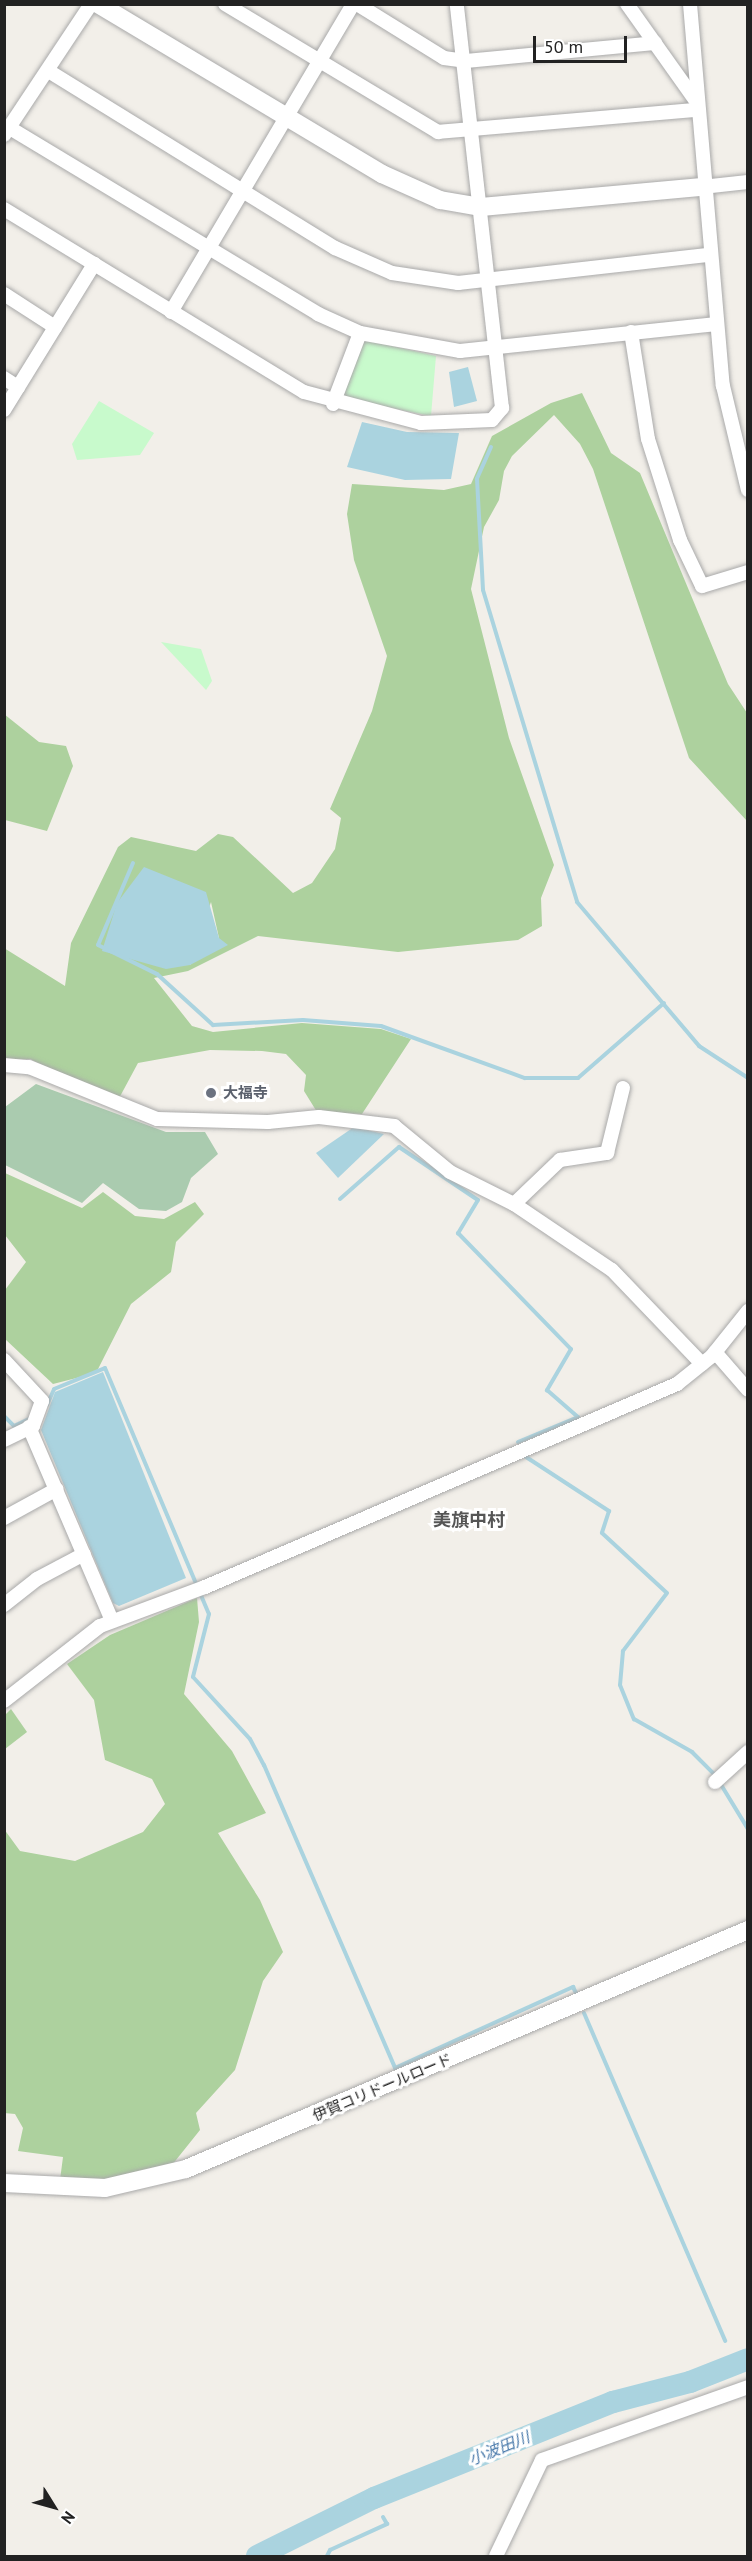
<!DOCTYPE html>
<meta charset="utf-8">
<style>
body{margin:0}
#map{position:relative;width:752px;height:2561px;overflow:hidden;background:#f2efe9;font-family:"PT Sans","Noto Sans JP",sans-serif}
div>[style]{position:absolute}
.forest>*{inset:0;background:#add19e}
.cemetery>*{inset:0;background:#aacbaf}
.park>*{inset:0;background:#c8facc}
.water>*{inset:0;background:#aad3df}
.stream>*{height:4px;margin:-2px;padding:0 2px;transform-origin:2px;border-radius:2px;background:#aad3df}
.river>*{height:22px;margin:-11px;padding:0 11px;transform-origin:11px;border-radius:11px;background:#aad3df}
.roads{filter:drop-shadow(0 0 2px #a9a9a9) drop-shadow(0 0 2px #a9a9a9)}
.minor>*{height:14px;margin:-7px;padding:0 7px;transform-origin:7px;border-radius:7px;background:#fff}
.tertiary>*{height:18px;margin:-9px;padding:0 9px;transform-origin:9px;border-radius:9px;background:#fff}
.dots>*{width:16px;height:16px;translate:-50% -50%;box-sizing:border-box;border:3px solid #fff;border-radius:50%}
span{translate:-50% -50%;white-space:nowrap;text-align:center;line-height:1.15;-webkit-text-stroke:6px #fff;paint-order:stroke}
.worship-label{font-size:15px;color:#5b616d;font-weight:700}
.left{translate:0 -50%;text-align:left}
.street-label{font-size:15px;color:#222}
.water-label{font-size:16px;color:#4a7aab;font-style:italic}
.quarter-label{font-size:18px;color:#555;font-weight:700}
.frame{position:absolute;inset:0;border:6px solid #222;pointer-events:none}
.north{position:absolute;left:24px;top:2477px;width:60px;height:60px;-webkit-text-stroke:4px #fff;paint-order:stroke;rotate:127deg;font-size:16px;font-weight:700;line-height:24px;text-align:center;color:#222}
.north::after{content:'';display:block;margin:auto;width:21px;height:27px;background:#222;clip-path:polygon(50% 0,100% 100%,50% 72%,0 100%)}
.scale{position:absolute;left:533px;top:36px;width:94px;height:27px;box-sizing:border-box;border:3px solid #222;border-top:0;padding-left:8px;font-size:18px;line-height:21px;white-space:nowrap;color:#222;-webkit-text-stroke:4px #fff;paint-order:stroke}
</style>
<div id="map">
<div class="forest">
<i style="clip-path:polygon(evenodd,582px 393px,611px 453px,640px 473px,728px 684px,747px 713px,747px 821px,689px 758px,593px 469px,580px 444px,554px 415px,512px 456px,504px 471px,499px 500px,484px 527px,471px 589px,509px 738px,554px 865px,541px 898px,542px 926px,518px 940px,398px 952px,258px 936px,188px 971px,154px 978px,192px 1026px,213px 1032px,302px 1023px,381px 1029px,411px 1039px,362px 1114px,317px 1112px,304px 1091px,306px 1075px,286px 1054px,262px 1051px,210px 1050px,138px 1063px,117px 1102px,30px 1059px,5px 1060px,4px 948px,65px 986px,71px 943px,118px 847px,131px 837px,196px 851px,218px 834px,233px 837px,293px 893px,312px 883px,335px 849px,341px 818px,330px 809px,372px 711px,387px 656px,354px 560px,347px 514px,352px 484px,444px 490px,471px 484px,492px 436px,551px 403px,582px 393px,211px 902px,219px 938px,190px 965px,211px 902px)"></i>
<i style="clip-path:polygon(4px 714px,39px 742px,66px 746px,73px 766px,47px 831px,5px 820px)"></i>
<i style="clip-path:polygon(5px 1173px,82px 1208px,103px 1192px,135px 1216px,164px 1219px,195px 1202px,204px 1214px,176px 1242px,171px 1272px,131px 1304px,96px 1373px,53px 1384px,5px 1339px,5px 1290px,26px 1262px,5px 1235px)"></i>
<i style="clip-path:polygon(197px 1598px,199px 1622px,184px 1694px,232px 1751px,266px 1813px,218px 1833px,260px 1900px,283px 1952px,263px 1981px,235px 2070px,196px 2113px,200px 2130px,172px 2165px,125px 2179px,60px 2180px,63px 2157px,18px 2151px,23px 2128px,15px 2114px,4px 2113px,4px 1829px,20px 1851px,75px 1861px,143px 1832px,165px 1804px,152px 1779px,105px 1760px,94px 1700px,67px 1664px,110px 1635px)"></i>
<i style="clip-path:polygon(11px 1709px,27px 1732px,5px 1749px,5px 1715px)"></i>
</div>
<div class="cemetery">
<i style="clip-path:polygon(36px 1084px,166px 1132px,205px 1132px,218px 1154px,191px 1178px,182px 1202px,166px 1211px,139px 1209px,103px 1183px,82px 1203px,5px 1165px,5px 1107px)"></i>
</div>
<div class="park">
<i style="clip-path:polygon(365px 340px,436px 356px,431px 416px,342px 398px)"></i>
<i style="clip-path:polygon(99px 401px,154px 433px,140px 455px,77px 460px,72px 444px)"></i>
<i style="clip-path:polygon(161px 642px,201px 649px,212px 681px,206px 690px)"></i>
</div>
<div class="water">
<i style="clip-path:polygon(468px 367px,477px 401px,454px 407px,449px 372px)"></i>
<i style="clip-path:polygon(362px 422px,407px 432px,459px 433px,451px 479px,405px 480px,347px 467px)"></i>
<i style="clip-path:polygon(144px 867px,206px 892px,219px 938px,228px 945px,190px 965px,166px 969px,102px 951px,117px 903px)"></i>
<i style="clip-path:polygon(354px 1127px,384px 1134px,338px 1178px,316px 1153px)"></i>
<i style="clip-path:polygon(103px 1372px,186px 1578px,119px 1606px,113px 1603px,41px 1430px,55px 1392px)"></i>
</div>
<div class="stream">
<i style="left:491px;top:447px;width:35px;rotate:114deg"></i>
<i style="left:477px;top:479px;width:111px;rotate:86.9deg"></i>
<i style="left:483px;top:590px;width:326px;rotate:73.2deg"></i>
<i style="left:577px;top:902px;width:189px;rotate:49.7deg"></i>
<i style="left:699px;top:1046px;width:59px;rotate:33.1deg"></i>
<i style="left:133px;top:863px;width:89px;rotate:113.1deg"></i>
<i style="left:98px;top:945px;width:66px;rotate:26.2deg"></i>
<i style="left:157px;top:974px;width:76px;rotate:42.3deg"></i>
<i style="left:213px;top:1025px;width:90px;rotate:-3.2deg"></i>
<i style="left:303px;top:1020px;width:78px;rotate:4.4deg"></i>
<i style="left:381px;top:1026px;width:153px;rotate:19.9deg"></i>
<i style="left:525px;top:1078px;width:53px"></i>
<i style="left:578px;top:1078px;width:114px;rotate:-41.1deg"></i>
<i style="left:340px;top:1199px;width:79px;rotate:-41.4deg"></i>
<i style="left:399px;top:1147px;width:95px;rotate:33.9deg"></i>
<i style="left:478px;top:1200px;width:39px;rotate:121deg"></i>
<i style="left:458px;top:1233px;width:162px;rotate:45.8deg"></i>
<i style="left:571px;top:1349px;width:48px;rotate:120.3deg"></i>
<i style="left:547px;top:1390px;width:41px;rotate:41.1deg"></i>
<i style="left:578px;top:1417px;width:65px;rotate:157.4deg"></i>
<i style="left:47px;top:1405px;width:17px;rotate:-66deg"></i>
<i style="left:54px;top:1389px;width:55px;rotate:-22.4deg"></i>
<i style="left:105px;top:1368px;width:267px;rotate:67.1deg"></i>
<i style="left:209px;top:1614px;width:65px;rotate:104.3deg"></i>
<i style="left:193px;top:1677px;width:84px;rotate:47.4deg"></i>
<i style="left:250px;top:1739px;width:30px;rotate:62deg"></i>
<i style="left:264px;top:1765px;width:330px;rotate:66.6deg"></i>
<i style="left:395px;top:2068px;width:196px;rotate:-24.5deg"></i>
<i style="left:573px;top:1987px;width:9px;rotate:63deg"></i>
<i style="left:4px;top:1416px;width:14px;rotate:45deg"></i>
<i style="left:14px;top:1426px;width:21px;rotate:-25deg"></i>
<i style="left:523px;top:1455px;width:103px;rotate:33.1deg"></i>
<i style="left:609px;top:1511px;width:23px;rotate:108deg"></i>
<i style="left:602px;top:1533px;width:88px;rotate:42.7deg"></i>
<i style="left:667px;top:1593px;width:73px;rotate:127.2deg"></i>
<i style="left:623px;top:1651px;width:34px;rotate:95deg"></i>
<i style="left:620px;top:1685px;width:37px;rotate:68deg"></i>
<i style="left:634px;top:1719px;width:67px;rotate:29.6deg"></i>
<i style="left:692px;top:1752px;width:34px;rotate:45deg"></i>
<i style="left:720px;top:1783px;width:54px;rotate:58.7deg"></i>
<i style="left:584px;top:2013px;width:357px;rotate:66.7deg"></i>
<i style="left:374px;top:2498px;width:7px;rotate:63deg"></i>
<i style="left:327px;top:2556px;width:7px;rotate:-63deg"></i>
<i style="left:330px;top:2550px;width:63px;rotate:-24.5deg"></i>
<i style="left:387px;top:2524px;width:8px;rotate:-120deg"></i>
</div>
<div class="river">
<i style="left:257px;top:2556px;width:131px;rotate:-26.4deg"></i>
<i style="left:374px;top:2498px;width:258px;rotate:-21.9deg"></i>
<i style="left:613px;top:2402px;width:80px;rotate:-14.6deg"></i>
<i style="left:690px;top:2382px;width:62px;rotate:-21.6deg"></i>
</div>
<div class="roads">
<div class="minor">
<i style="left:225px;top:4px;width:249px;rotate:31deg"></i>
<i style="left:438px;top:132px;width:259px;rotate:-4.9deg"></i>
<i style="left:357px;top:4px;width:102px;rotate:31.8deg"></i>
<i style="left:444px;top:58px;width:21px;rotate:8deg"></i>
<i style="left:465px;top:61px;width:191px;rotate:-5.4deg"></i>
<i style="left:627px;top:4px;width:119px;rotate:54.6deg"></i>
<i style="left:690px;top:4px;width:383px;rotate:85.1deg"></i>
<i style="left:723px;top:386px;width:107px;rotate:76.5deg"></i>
<i style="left:50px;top:72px;width:335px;rotate:31.7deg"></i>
<i style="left:335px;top:248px;width:62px;rotate:23.7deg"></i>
<i style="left:392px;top:273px;width:67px;rotate:8.6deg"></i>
<i style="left:458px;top:283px;width:253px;rotate:-6.4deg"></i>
<i style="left:10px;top:128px;width:360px;rotate:31.1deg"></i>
<i style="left:318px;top:314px;width:46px;rotate:24.3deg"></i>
<i style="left:360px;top:333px;width:102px;rotate:10.2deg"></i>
<i style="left:460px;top:351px;width:258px;rotate:-6deg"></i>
<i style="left:4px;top:135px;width:157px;rotate:-56.4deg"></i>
<i style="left:702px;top:187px;width:46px;rotate:-6.2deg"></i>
<i style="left:4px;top:209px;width:351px;rotate:31.4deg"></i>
<i style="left:304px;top:392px;width:121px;rotate:14.8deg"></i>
<i style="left:421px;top:423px;width:71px;rotate:-2.4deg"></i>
<i style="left:492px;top:420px;width:16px;rotate:-50deg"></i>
<i style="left:502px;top:408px;width:406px;rotate:-96.4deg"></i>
<i style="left:4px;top:294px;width:61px;rotate:32.9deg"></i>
<i style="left:171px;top:312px;width:358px;rotate:-59.4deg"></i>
<i style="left:631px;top:332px;width:108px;rotate:81deg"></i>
<i style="left:648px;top:439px;width:106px;rotate:72.4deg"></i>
<i style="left:680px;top:540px;width:51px;rotate:64.4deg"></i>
<i style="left:702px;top:586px;width:48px;rotate:-16.9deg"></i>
<i style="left:4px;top:378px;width:17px;rotate:33deg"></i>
<i style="left:333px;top:404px;width:76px;rotate:-69.2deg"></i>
<i style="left:4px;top:410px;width:172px;rotate:-58.3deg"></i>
<i style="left:4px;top:1065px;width:25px;rotate:5deg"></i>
<i style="left:29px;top:1067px;width:138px;rotate:22.1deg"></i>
<i style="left:157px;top:1119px;width:111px;rotate:1.5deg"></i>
<i style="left:268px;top:1122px;width:51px;rotate:-5.6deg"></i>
<i style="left:319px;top:1117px;width:76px;rotate:6.8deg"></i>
<i style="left:394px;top:1126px;width:72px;rotate:39.4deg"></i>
<i style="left:450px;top:1172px;width:72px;rotate:26.6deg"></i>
<i style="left:514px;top:1204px;width:118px;rotate:34deg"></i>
<i style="left:612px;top:1270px;width:130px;rotate:46.2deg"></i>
<i style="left:514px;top:1204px;width:64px;rotate:-43.7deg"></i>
<i style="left:560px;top:1160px;width:48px;rotate:-8.5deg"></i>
<i style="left:607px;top:1153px;width:67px;rotate:-76.2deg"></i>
<i style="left:715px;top:1352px;width:50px;rotate:49deg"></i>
<i style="left:4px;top:1360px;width:56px;rotate:47.2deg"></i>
<i style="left:42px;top:1401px;width:27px;rotate:110deg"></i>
<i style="left:33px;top:1426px;width:32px;rotate:154deg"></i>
<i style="left:29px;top:1427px;width:211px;rotate:66.8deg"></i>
<i style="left:4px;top:1518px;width:60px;rotate:-28.7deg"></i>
<i style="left:4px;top:1605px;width:42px;rotate:-38.2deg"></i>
<i style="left:37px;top:1579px;width:53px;rotate:-28deg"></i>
<i style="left:4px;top:1701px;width:122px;rotate:-38deg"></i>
<i style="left:100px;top:1626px;width:112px;rotate:-20.4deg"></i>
<i style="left:205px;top:1587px;width:514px;rotate:-23.27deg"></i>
<i style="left:677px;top:1384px;width:45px;rotate:-38.7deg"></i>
<i style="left:712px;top:1356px;width:58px;rotate:-51.3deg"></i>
<i style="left:715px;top:1782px;width:45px;rotate:-42.3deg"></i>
<i style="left:496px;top:2556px;width:106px;rotate:-64.4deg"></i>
<i style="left:542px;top:2460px;width:219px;rotate:-19.5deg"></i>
</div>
<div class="tertiary">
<i style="left:98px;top:4px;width:331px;rotate:30.9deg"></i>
<i style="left:382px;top:174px;width:64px;rotate:24.1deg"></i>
<i style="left:440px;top:200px;width:42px;rotate:9.7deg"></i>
<i style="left:481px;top:207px;width:222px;rotate:-5.2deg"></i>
<i style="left:4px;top:2183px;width:101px;rotate:2.8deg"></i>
<i style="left:105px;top:2188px;width:83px;rotate:-13.2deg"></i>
<i style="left:186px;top:2169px;width:611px;rotate:-23.04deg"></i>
</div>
</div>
<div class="dots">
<i style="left:211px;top:1093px;background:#6b7280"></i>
</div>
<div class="worship-label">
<span class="left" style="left:223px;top:1093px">大福寺</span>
</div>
<div class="street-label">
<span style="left:382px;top:2087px;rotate:-23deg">伊賀コリドールロード</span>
</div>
<div class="water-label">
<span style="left:499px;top:2448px;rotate:-22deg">小波田川</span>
</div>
<div class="quarter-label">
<span style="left:469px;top:1520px">美旗中村</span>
</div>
<div class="frame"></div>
<div class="north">N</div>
<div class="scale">50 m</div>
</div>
